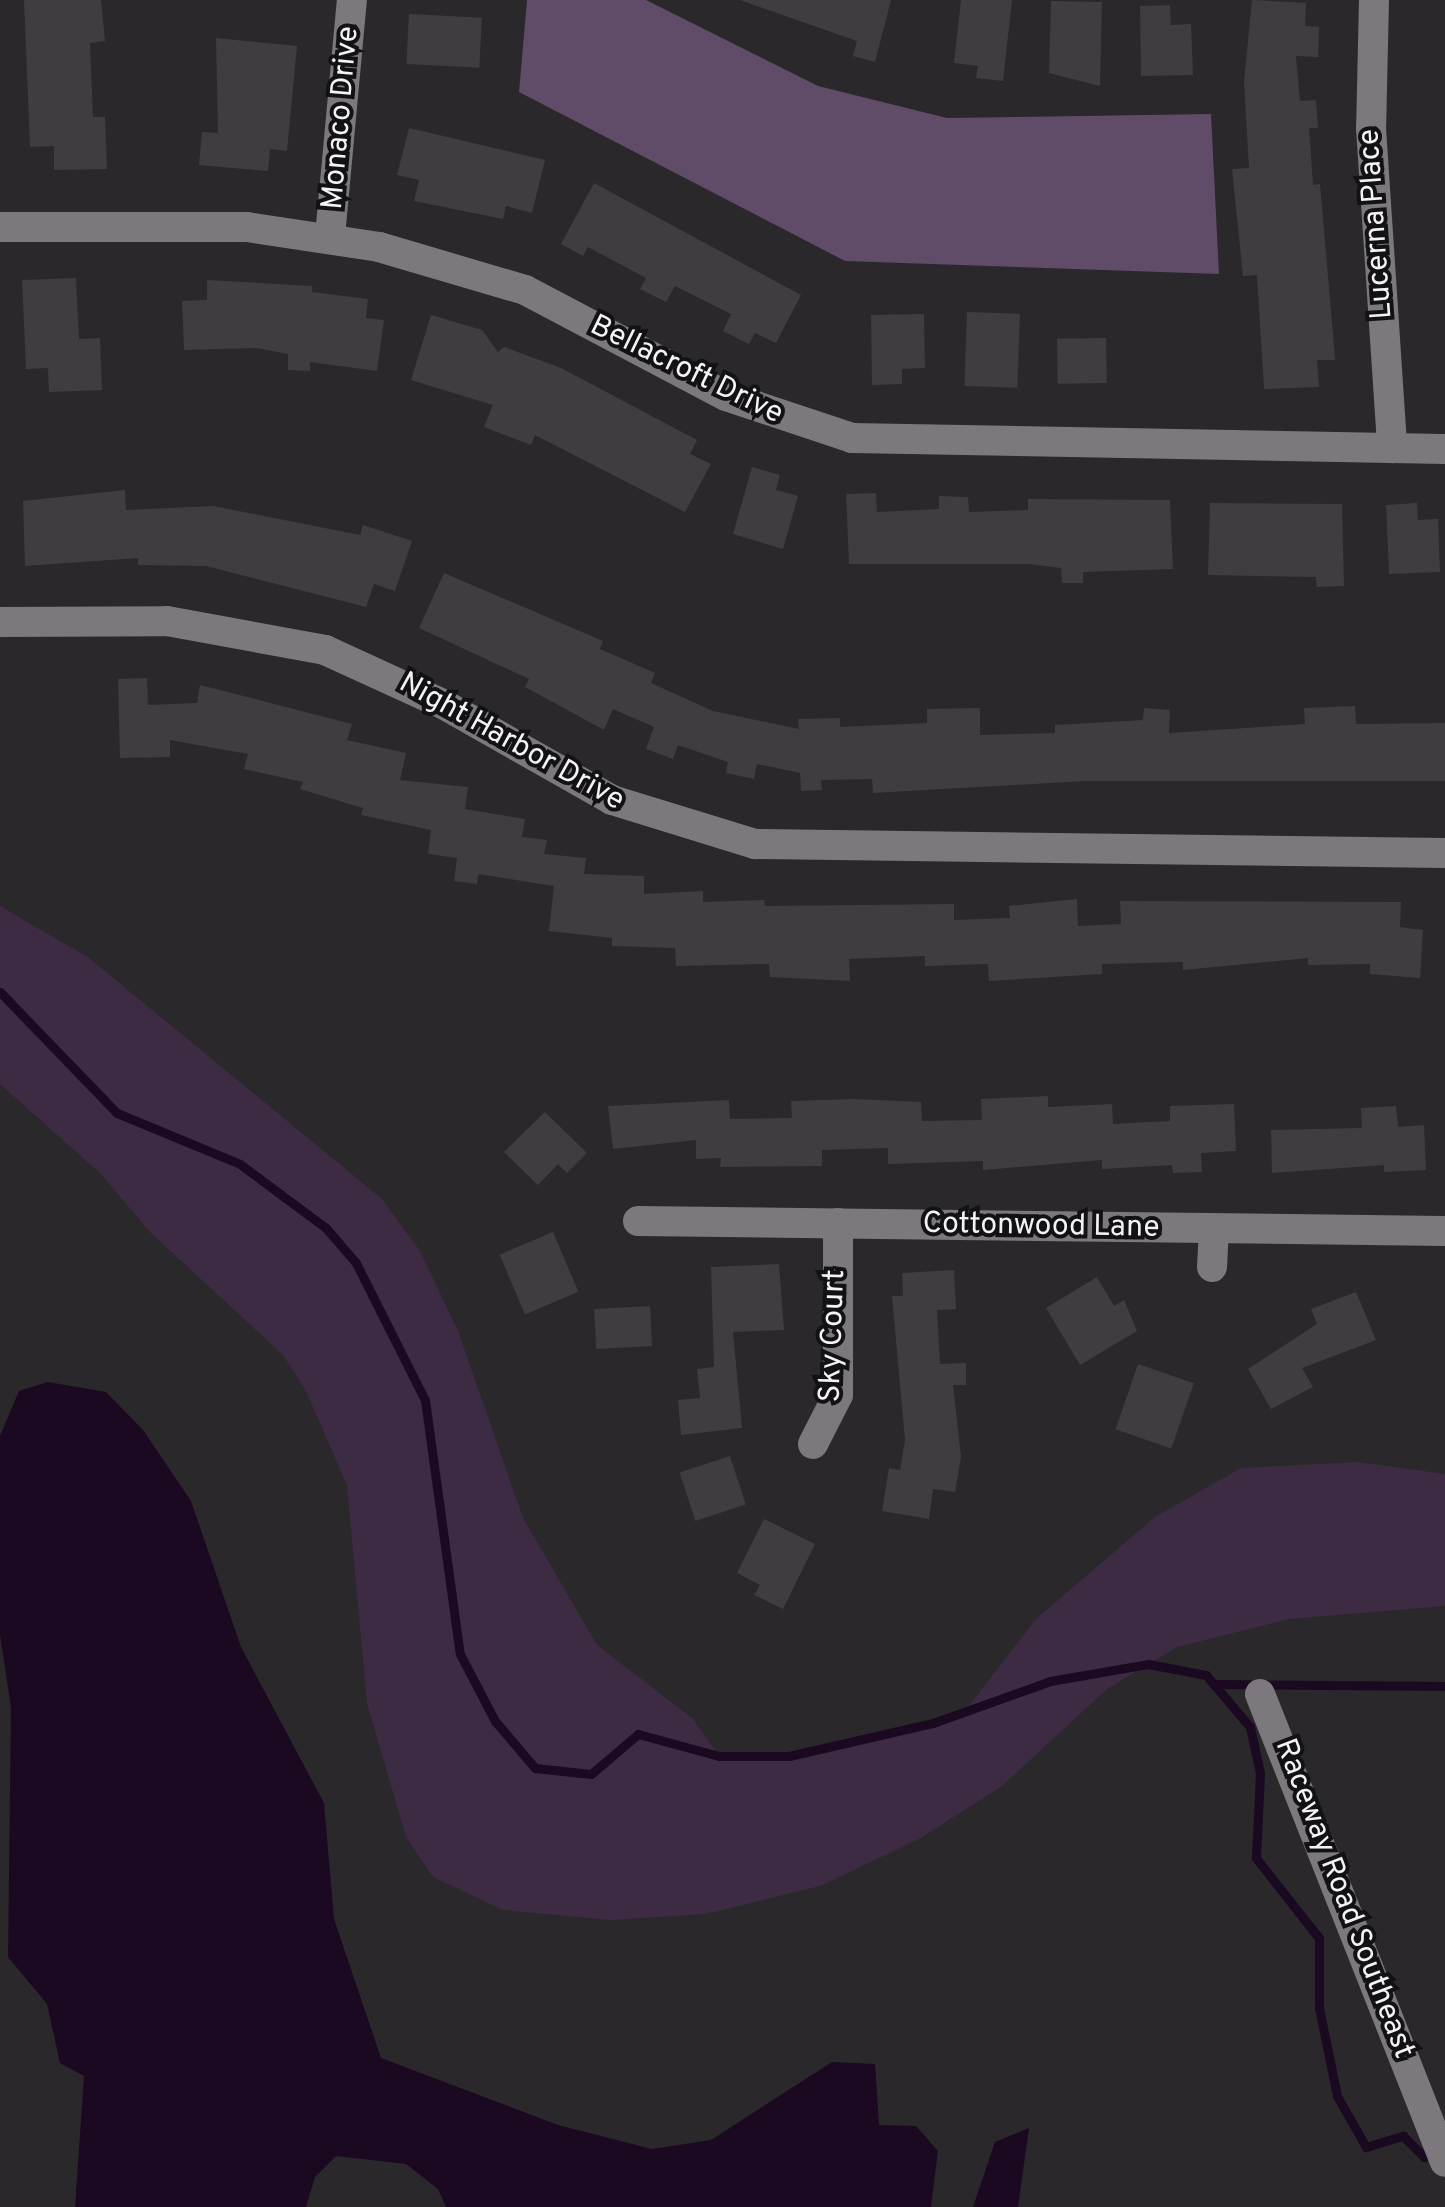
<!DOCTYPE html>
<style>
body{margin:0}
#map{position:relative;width:1445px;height:2207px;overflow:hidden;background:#2a282b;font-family:Overpass,sans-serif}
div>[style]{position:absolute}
.green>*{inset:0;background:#3d2b44}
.forest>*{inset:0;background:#604b68}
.water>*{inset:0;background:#1b0921}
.stream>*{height:9px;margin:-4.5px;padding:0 4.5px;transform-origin:4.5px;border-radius:4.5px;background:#1b0921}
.building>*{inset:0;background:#403d41;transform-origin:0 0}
.minor>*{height:30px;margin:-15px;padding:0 15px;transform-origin:15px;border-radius:15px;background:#7c787d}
span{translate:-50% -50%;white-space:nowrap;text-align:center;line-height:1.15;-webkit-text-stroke:8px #121113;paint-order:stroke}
.street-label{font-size:30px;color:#f4f2f5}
</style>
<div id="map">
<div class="green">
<i style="clip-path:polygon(0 906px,89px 958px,382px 1199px,420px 1251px,458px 1331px,523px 1518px,597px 1645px,692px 1718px,719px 1756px,789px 1756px,965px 1711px,1036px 1619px,1155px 1517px,1241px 1468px,1358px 1462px,1445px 1474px,1445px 1606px,1289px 1619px,1177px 1647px,1107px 1689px,1002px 1786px,919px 1839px,820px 1886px,705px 1914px,611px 1920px,503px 1910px,433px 1877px,406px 1837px,367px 1703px,347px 1485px,305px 1389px,283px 1355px,150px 1232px,101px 1174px,0 1084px)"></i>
</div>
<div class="forest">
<i style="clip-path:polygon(527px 0,646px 0,818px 86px,947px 118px,1211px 114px,1219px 274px,845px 261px,519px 92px)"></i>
</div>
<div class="water">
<i style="clip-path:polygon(48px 1382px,106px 1392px,143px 1430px,191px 1501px,241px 1647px,324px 1803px,334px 1919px,381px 2058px,558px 2125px,652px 2149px,711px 2140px,832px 2062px,875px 2064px,879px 2125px,916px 2126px,938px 2151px,931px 2207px,446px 2207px,438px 2189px,406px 2164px,336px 2156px,315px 2177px,306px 2207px,75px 2207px,84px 2076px,60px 2063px,47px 2004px,8px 1957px,11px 1708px,0 1635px,0 1436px,19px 1391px)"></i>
<i style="clip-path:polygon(1029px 2128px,1018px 2207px,973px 2207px,995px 2142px)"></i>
</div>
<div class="stream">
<i style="left:0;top:992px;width:168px;rotate:46deg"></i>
<i style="left:117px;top:1113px;width:133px;rotate:22.5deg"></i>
<i style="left:240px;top:1164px;width:107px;rotate:36.7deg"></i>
<i style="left:326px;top:1228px;width:46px;rotate:49.4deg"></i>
<i style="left:356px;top:1263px;width:153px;rotate:63.3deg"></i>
<i style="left:425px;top:1400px;width:256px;rotate:82.2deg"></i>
<i style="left:460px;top:1654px;width:76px;rotate:62.4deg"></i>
<i style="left:495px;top:1721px;width:62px;rotate:49.6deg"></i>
<i style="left:535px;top:1768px;width:56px;rotate:6.1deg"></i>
<i style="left:591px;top:1774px;width:62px;rotate:-40.4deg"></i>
<i style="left:638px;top:1734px;width:84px;rotate:15.2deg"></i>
<i style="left:719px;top:1756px;width:70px"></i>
<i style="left:789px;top:1756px;width:148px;rotate:-12.9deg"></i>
<i style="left:933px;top:1723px;width:124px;rotate:-19.7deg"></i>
<i style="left:1050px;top:1681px;width:99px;rotate:-9.8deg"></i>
<i style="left:1148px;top:1664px;width:59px;rotate:10.7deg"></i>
<i style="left:1206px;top:1675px;width:68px;rotate:49.8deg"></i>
<i style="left:1250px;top:1727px;width:47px;rotate:77.7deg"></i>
<i style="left:1260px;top:1773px;width:85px;rotate:92.7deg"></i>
<i style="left:1256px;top:1858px;width:102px;rotate:51.8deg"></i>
<i style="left:1319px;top:1938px;width:70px;rotate:90deg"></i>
<i style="left:1319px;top:2008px;width:90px;rotate:78.4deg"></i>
<i style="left:1337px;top:2096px;width:59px;rotate:60.4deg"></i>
<i style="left:1366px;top:2147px;width:39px;rotate:-17deg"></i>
<i style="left:1403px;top:2136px;width:30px;rotate:45deg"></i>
<i style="left:1217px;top:1684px;width:228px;rotate:0.5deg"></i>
</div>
<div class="building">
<i style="clip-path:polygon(24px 0,101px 0,105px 41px,90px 43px,93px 117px,105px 117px,107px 169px,54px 170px,54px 146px,30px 147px)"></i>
<i style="clip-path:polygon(740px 0,891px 0,875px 62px,853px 56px,857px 41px)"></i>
<i style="clip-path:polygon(961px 0,1012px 0,1003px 81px,976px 78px,978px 66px,954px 63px)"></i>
<i style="clip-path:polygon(1252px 0,1306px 3px,1305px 26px,1319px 27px,1318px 57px,1296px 56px,1300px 101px,1316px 100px,1318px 128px,1309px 128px,1313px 185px,1320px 184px,1333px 334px,1335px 360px,1317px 360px,1319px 387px,1264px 389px,1257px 275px,1243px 276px,1232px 169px,1249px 168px,1244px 82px)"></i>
<i style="clip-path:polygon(1051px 1px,1102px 2px,1100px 86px,1049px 73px)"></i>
<i style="clip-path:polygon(1170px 5px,1171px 25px,1191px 24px,1193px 75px,1141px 76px,1140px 6px)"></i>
<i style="left:409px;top:14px;width:73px;height:50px;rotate:3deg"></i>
<i style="clip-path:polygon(216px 38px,297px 46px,287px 151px,270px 149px,268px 171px,199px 165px,202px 132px,218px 133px)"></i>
<i style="clip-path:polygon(409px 128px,545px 160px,532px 213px,506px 206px,503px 219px,414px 201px,419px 180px,397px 175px)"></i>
<i style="clip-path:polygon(594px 183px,801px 295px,776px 343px,755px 333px,749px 344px,723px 331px,731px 314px,675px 286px,666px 302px,640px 289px,646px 278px,588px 247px,583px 256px,561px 244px)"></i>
<i style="clip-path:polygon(76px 278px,79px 339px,100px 338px,102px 390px,49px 392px,48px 368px,26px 369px,22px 280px)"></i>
<i style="clip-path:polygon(207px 280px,312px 286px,312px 292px,368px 299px,366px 318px,384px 320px,377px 371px,310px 362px,310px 371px,288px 370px,288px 354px,257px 348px,184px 350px,182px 301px,207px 300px)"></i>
<i style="left:967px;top:312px;width:53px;height:74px;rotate:2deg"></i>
<i style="clip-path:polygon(924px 314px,925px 368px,902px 369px,902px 384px,872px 385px,871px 315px)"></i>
<i style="clip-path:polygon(431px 315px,482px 330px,498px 352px,504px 347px,561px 368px,697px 440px,690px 454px,711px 464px,685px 512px,535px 435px,531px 445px,484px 427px,493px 405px,411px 380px)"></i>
<i style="left:1106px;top:338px;width:45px;height:49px;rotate:89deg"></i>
<i style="clip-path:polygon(752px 467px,780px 475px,776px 490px,798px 496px,783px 549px,733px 534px)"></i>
<i style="clip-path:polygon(125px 490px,126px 510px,213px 506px,360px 535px,363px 525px,412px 541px,395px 591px,374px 584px,366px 607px,206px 566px,138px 565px,138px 558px,25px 566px,23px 501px)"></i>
<i style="clip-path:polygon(876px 493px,877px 512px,939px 509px,939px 496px,968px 497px,969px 512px,1028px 510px,1028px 499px,1170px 500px,1173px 569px,1083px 572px,1083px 583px,1062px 583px,1061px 568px,1029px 564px,849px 564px,846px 494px)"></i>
<i style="clip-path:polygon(1210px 503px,1342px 504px,1344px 586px,1317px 587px,1316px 577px,1208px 575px)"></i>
<i style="clip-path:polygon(1417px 503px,1418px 520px,1438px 519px,1440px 572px,1389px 574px,1386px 505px)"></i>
<i style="clip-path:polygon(444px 573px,603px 641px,600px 649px,655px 673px,651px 683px,713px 711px,799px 729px,798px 719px,840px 718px,840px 727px,927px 723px,927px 709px,980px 708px,980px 735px,1055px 733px,1055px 725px,1143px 720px,1144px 708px,1170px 710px,1169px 733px,1305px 724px,1304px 708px,1355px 706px,1356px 724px,1445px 723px,1445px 781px,1085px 781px,873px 793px,872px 779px,821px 780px,822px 790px,801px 791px,800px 773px,757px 764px,754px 779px,726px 773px,728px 762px,678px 745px,673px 759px,646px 749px,654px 727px,613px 709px,604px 730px,525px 687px,529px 679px,419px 628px)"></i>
<i style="clip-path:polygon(147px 678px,148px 705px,197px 703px,200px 685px,352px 724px,347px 740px,406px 753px,400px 780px,468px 787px,465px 809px,525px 819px,522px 837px,547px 840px,544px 854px,586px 858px,584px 874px,644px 876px,644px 894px,703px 891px,703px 902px,764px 900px,765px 906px,954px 904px,954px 920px,1010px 918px,1009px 906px,1077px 899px,1078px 926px,1121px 924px,1120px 901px,1401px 902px,1400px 927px,1423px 930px,1420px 978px,1370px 974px,1370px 964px,1308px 965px,1308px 958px,1183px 970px,1183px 962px,1102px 964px,1102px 974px,989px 981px,988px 964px,925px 966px,925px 956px,849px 959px,850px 981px,770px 977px,769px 964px,676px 966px,675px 948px,612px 946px,612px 938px,549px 931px,554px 886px,478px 874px,477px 884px,454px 881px,457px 858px,428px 854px,431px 830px,361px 815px,363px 808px,300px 789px,303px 782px,244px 769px,248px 754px,170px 740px,170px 757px,120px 758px,118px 679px)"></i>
<i style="clip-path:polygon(1048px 1096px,1048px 1107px,1112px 1104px,1113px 1124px,1170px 1121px,1170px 1106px,1234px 1104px,1236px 1151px,1201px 1153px,1202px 1172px,1173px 1173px,1172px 1165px,1102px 1169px,1102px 1160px,983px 1170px,983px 1161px,888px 1164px,888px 1148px,822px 1150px,822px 1166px,720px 1167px,721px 1158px,696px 1159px,696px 1140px,613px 1149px,608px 1106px,729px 1100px,730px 1119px,792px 1118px,791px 1101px,855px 1099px,921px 1102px,922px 1121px,982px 1120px,981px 1099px)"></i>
<i style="clip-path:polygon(1396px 1106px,1398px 1127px,1424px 1125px,1426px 1170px,1384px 1172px,1384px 1165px,1272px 1173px,1271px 1130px,1362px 1128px,1361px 1108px)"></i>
<i style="clip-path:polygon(545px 1112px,587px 1153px,567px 1173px,558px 1164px,538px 1185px,504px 1152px)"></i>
<i style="left:553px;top:1232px;width:65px;height:58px;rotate:67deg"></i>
<i style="clip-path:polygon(779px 1264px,784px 1330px,733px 1332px,742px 1428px,681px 1435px,678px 1400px,700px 1398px,697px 1369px,714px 1367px,711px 1267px)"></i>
<i style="clip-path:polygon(954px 1270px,956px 1309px,937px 1310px,940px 1364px,966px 1363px,966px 1385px,953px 1385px,961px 1457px,955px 1492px,933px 1489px,929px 1519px,882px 1511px,889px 1468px,900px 1470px,905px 1440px,892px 1296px,903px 1296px,902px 1273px)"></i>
<i style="clip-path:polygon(1097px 1277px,1114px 1306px,1124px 1300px,1137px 1331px,1080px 1365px,1046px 1308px)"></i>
<i style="clip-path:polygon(1356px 1292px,1376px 1340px,1302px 1368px,1313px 1387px,1271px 1409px,1248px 1369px,1317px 1324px,1311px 1309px)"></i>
<i style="left:650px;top:1306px;width:40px;height:56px;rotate:87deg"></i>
<i style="left:1138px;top:1364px;width:59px;height:69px;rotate:19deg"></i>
<i style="left:730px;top:1456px;width:51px;height:53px;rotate:72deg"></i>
<i style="clip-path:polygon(764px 1519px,815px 1544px,783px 1609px,754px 1595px,760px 1585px,737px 1573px)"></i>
</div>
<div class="minor">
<i style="left:1374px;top:0;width:128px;rotate:91.3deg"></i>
<i style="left:1371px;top:128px;width:321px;rotate:86.2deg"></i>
<i style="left:0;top:227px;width:247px"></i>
<i style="left:247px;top:227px;width:134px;rotate:8.6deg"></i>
<i style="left:379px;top:247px;width:152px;rotate:16.4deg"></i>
<i style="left:525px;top:290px;width:227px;rotate:27.8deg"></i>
<i style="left:726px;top:396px;width:133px;rotate:18.4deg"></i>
<i style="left:852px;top:438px;width:593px;rotate:1.06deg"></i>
<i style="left:330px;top:236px;width:237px;rotate:-84.7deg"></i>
<i style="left:0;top:622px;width:167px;rotate:-0.3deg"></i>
<i style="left:167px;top:621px;width:161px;rotate:10.4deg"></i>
<i style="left:325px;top:650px;width:130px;rotate:24.6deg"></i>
<i style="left:443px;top:704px;width:194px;rotate:29.6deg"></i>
<i style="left:612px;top:800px;width:150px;rotate:17.1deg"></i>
<i style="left:755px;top:844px;width:690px;rotate:0.75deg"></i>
<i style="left:638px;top:1221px;width:807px;rotate:0.71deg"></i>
<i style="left:1212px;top:1267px;width:36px;rotate:-87deg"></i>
<i style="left:813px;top:1444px;width:55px;rotate:-63deg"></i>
<i style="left:838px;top:1395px;width:172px;rotate:-90deg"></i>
<i style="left:1260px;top:1694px;width:503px;rotate:68.43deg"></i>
</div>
<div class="street-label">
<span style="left:342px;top:118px;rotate:-85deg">Monaco Drive</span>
<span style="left:1377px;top:224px;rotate:-94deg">Lucerna Place</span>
<span style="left:686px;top:371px;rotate:26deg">Bellacroft Drive</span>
<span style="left:511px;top:743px;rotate:29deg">Night Harbor Drive</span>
<span style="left:1041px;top:1227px;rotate:1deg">Cottonwood Lane</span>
<span style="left:834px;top:1336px;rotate:-88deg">Sky Court</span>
<span style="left:1343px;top:1899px;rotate:69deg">Raceway Road Southeast</span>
</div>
</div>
